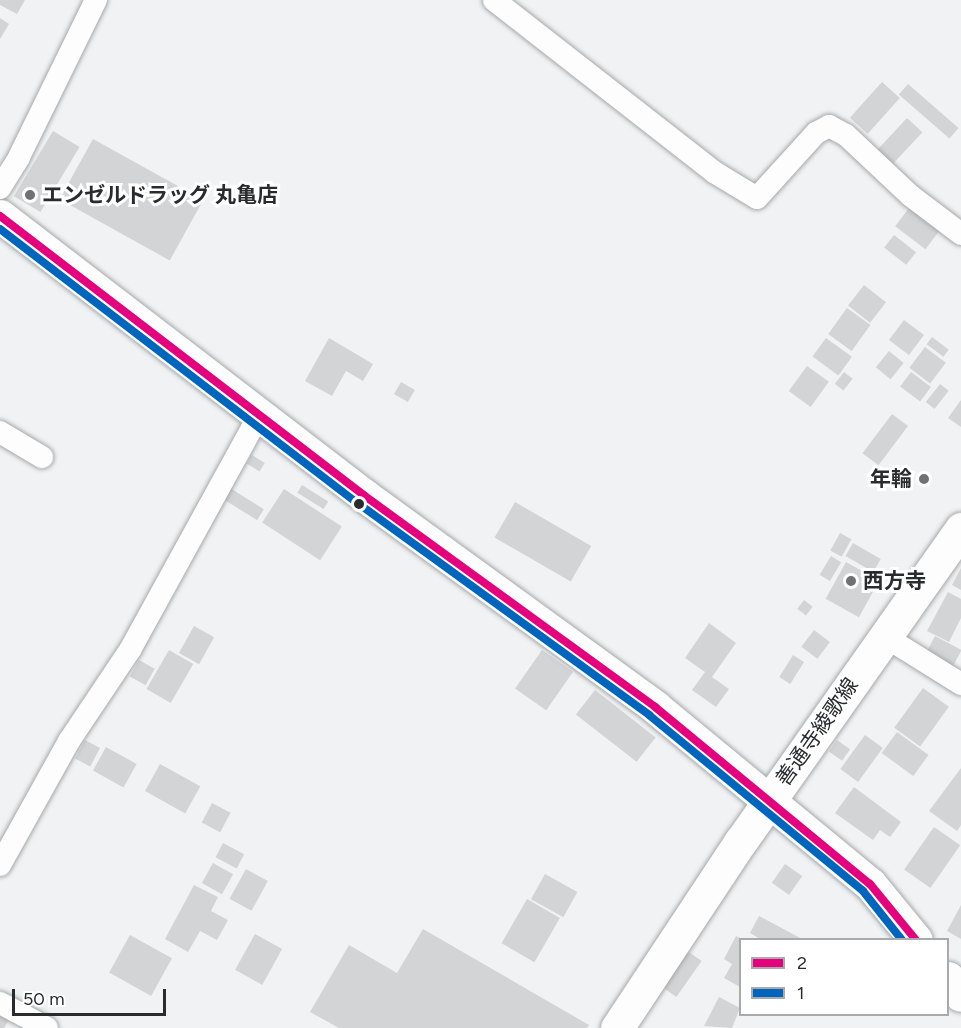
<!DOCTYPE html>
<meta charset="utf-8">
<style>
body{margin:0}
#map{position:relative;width:961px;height:1028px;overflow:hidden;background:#f0f2f4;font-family:Figtree,"Noto Sans JP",sans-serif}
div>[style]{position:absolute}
.building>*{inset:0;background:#d3d4d6;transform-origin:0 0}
.roads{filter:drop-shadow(0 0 2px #a6a8a9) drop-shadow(0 0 2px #a6a8a9)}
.street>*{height:22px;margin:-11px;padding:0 11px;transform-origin:11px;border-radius:11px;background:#fdfdfd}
.primary>*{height:33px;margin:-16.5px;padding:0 16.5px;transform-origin:16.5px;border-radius:16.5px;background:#fdfdfd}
.bus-1>*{height:8px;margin:-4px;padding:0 4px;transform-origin:4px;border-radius:4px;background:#e5007d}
.bus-2>*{height:8px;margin:-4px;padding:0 4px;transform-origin:4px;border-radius:4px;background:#0065bd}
.dots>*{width:16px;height:16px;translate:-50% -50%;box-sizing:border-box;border:3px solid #fff;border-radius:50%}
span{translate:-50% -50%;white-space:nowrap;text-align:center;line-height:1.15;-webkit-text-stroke:6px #fff;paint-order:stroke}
.poi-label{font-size:21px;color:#292b2c;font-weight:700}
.left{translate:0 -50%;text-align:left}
.right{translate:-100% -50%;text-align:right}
.street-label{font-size:21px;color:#292b2c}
.legend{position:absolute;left:739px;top:938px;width:210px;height:78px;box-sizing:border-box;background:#fff;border:2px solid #a9aaab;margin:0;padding:8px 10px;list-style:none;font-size:18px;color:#292b2c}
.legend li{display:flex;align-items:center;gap:12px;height:30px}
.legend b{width:30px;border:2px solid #a9aaab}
.scale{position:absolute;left:12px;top:989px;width:154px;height:27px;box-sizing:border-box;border:3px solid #292b2c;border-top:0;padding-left:8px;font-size:18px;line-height:21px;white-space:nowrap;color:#292b2c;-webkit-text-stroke:4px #fff;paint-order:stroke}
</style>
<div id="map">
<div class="building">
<i style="clip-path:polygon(0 0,25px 0,17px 14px,0 5px)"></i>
<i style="clip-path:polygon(0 18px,9px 24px,0 39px)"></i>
<i style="left:882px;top:82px;width:24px;height:48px;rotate:42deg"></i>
<i style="left:908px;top:84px;width:67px;height:14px;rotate:41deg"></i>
<i style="left:907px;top:118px;width:21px;height:43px;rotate:43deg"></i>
<i style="left:53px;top:131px;width:31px;height:76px;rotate:31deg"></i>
<i style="left:93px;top:139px;width:126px;height:69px;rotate:29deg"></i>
<i style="left:909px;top:208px;width:38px;height:23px;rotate:37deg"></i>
<i style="left:894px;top:235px;width:28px;height:16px;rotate:38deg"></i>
<i style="left:864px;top:285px;width:28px;height:26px;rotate:38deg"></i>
<i style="left:847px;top:308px;width:29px;height:32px;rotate:36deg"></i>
<i style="left:904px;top:320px;width:25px;height:25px;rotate:37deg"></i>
<i style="left:932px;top:337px;width:21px;height:9px;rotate:37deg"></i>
<i style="clip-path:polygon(329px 338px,373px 364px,363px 381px,346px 371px,332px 396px,305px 381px)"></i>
<i style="left:826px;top:338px;width:32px;height:23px;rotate:36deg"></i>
<i style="left:925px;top:347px;width:26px;height:26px;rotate:37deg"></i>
<i style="left:889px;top:351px;width:19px;height:21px;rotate:39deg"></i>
<i style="left:807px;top:366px;width:27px;height:31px;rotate:36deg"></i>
<i style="left:844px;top:372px;width:11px;height:15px;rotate:38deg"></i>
<i style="left:911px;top:372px;width:25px;height:18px;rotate:37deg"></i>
<i style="left:401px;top:382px;width:16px;height:14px;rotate:30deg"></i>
<i style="left:940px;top:384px;width:11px;height:23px;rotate:38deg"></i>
<i style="clip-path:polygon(961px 400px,961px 427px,948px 418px)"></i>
<i style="left:892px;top:414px;width:20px;height:49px;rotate:37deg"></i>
<i style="left:252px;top:455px;width:15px;height:10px;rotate:32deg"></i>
<i style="left:302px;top:485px;width:31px;height:9px;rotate:32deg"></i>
<i style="left:230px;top:488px;width:40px;height:13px;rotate:32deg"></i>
<i style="left:284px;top:489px;width:69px;height:40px;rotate:33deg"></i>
<i style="left:515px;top:502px;width:88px;height:41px;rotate:30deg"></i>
<i style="left:840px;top:533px;width:13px;height:20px;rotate:29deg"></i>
<i style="left:853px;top:543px;width:32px;height:15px;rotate:30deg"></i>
<i style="left:831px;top:556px;width:12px;height:22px;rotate:31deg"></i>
<i style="left:846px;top:562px;width:38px;height:42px;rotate:29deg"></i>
<i style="clip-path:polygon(961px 568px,961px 590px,952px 585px)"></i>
<i style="clip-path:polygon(948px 592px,961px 599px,961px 618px,949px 642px,927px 631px)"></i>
<i style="left:804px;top:600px;width:11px;height:11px;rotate:38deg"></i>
<i style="clip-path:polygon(709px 623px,736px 643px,712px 677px,729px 689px,716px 707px,692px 690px,705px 672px,685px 658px)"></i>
<i style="left:194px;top:626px;width:23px;height:31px;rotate:29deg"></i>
<i style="left:814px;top:630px;width:20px;height:21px;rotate:37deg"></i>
<i style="left:935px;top:636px;width:30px;height:18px;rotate:28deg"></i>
<i style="left:169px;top:650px;width:28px;height:45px;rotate:30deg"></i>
<i style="left:542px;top:650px;width:38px;height:47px;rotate:35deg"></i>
<i style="left:793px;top:655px;width:13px;height:26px;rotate:32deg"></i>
<i style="left:139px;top:660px;width:18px;height:19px;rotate:29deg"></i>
<i style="left:923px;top:688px;width:32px;height:49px;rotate:36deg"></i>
<i style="left:595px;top:690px;width:77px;height:31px;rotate:38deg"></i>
<i style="left:897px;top:732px;width:39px;height:26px;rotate:36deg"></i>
<i style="left:865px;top:735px;width:22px;height:42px;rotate:36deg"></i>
<i style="left:85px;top:740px;width:17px;height:21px;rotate:28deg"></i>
<i style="left:837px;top:740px;width:16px;height:14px;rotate:35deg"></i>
<i style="left:106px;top:747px;width:35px;height:27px;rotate:29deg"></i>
<i style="left:160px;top:764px;width:46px;height:31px;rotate:29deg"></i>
<i style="clip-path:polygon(961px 768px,961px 825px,957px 831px,929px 811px)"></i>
<i style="clip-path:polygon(854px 787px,901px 822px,890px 837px,880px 830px,873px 840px,835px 813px)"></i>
<i style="left:212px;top:803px;width:21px;height:22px;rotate:28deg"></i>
<i style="left:934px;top:827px;width:32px;height:52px;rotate:35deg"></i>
<i style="left:223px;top:843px;width:24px;height:16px;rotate:28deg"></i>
<i style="left:213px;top:863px;width:23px;height:23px;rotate:29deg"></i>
<i style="left:785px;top:864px;width:21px;height:23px;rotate:35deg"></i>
<i style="left:246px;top:869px;width:25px;height:34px;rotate:29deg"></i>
<i style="left:545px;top:874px;width:37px;height:29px;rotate:29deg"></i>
<i style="clip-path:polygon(194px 885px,218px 897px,211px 911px,228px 920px,217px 940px,200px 931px,188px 952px,165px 939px)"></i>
<i style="left:527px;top:899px;width:38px;height:51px;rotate:30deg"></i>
<i style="clip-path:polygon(961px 905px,961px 939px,947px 931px)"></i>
<i style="clip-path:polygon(759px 916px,804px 940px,762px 940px,750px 933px)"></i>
<i style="clip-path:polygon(423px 929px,589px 1025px,587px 1028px,339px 1028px,310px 1012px,349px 945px,397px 973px)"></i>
<i style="left:255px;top:934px;width:31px;height:41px;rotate:29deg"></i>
<i style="left:130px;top:935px;width:48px;height:43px;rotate:29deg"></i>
<i style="clip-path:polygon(736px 936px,740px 938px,740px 987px,724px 978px,732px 964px,724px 959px)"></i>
<i style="left:686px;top:950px;width:19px;height:44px;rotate:35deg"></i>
<i style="clip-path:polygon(719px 997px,740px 1008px,732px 1028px,704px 1026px)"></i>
<i style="clip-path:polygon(0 1013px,10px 1018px,4px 1028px,0 1028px)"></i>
</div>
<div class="roads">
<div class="street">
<i style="left:494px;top:0;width:279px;rotate:38deg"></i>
<i style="left:714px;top:172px;width:50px;rotate:31.2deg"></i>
<i style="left:757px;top:198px;width:88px;rotate:-47.8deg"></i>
<i style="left:816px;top:133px;width:15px;rotate:-28deg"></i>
<i style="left:829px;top:126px;width:19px;rotate:28deg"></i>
<i style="left:846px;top:135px;width:89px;rotate:43.2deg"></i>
<i style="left:911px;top:196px;width:63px;rotate:37.2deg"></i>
<i style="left:0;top:188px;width:36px;rotate:-58deg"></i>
<i style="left:19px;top:157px;width:175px;rotate:-63.9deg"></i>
<i style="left:0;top:432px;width:49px;rotate:30.8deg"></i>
<i style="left:884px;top:636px;width:91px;rotate:31.9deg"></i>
<i style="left:0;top:865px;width:142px;rotate:-60.9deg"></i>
<i style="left:69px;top:741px;width:110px;rotate:-56.2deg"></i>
<i style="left:130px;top:650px;width:253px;rotate:-61.2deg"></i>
<i style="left:252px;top:428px;width:14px;rotate:-54deg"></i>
<i style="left:0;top:1003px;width:53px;rotate:28deg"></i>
</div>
<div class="primary">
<i style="left:0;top:216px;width:460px;rotate:37.5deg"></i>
<i style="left:365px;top:496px;width:359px;rotate:36deg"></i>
<i style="left:655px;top:707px;width:278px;rotate:39.5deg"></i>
<i style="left:870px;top:884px;width:72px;rotate:50.6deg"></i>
<i style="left:948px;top:978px;width:21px;rotate:53deg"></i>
<i style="left:617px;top:1028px;width:224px;rotate:-56.5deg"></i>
<i style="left:741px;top:841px;width:382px;rotate:-54.8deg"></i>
</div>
</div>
<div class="bus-1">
<i style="left:0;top:216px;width:460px;rotate:37.5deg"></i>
<i style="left:365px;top:496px;width:359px;rotate:36deg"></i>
<i style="left:655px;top:707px;width:278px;rotate:39.5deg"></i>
<i style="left:870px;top:884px;width:72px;rotate:50.6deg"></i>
</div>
<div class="bus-2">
<i style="left:0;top:229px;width:452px;rotate:37.5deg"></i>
<i style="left:359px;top:504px;width:359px;rotate:36deg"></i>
<i style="left:649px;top:715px;width:277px;rotate:39.4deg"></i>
<i style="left:863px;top:891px;width:63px;rotate:51.5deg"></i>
</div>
<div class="dots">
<i style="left:30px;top:195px;background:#6f7172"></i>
<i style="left:924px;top:479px;background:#6f7172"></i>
<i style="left:359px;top:504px;background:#292b2c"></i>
<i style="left:851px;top:581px;background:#6f7172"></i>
</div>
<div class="poi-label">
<span class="left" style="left:42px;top:195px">エンゼルドラッグ 丸亀店</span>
<span class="right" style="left:912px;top:479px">年輪</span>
<span class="left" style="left:863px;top:581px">西方寺</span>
</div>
<div class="street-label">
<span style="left:817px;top:732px;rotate:-55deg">善通寺綾歌線</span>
</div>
<ul class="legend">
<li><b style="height:8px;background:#e5007d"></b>2</li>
<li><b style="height:8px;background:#0065bd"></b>1</li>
</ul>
<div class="scale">50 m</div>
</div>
